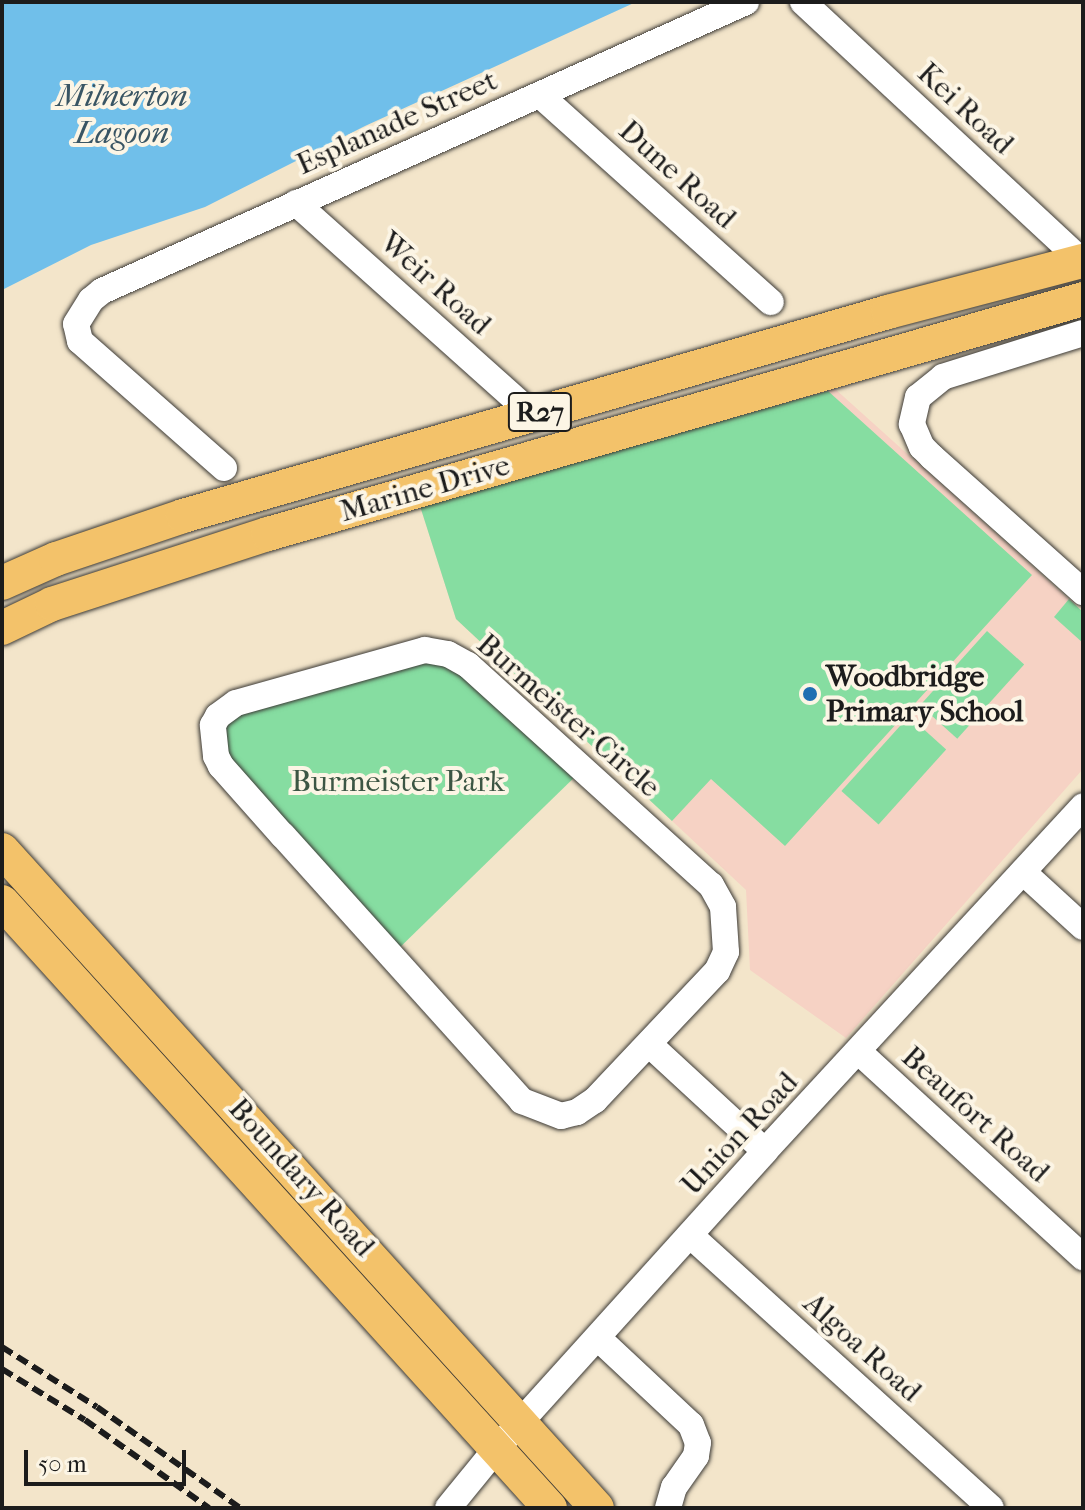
<!DOCTYPE html>
<style>
body{margin:0}
#map{position:relative;width:1085px;height:1510px;overflow:hidden;background:#f3e5ca;font-family:"IM FELL French Canon",serif}
div>[style]{position:absolute}
.built>*{inset:0;background:#f6d2c4}
.green>*{inset:0;background:#86dda1;transform-origin:0 0}
.water>*{inset:0;background:#70bfea}
.roads{filter:drop-shadow(0 0 2px #3c3a36) drop-shadow(0 0 2px #3c3a36)}
.minor>*{height:26px;margin:-13px;padding:0 13px;transform-origin:13px;border-radius:13px;background:#fff}
.major>*{height:34px;margin:-17px;padding:0 17px;transform-origin:17px;border-radius:17px;background:#f3c26a}
.rail>*{height:6px;margin-top:-3px;transform-origin:0;background:repeating-linear-gradient(90deg,#1c1c1c 0 12px,transparent 0 18px)}
.dots>*{width:22px;height:22px;translate:-50% -50%;box-sizing:border-box;border:4px solid #fcf5e5;border-radius:50%}
span{translate:-50% -50%;white-space:nowrap;text-align:center;line-height:1.15;-webkit-text-stroke:8px #fcf5e5;paint-order:stroke}
.shield-label span{padding:2px 6px;background:#fcf5e5;border:2px solid;border-radius:6px;-webkit-text-stroke-width:0}
.shield-label{font-size:28px;color:#1c1c1c;font-weight:700}
.street-label{font-size:30px;color:#1c1c1c}
.poi-label{font-size:30px;color:#1c1c1c;font-weight:700}
.left{translate:0 -50%;text-align:left}
.park-label{font-size:30px;color:#3c5644}
.water-label{font-size:32px;color:#395564;font-style:italic}
.frame{position:absolute;inset:0;border:4px solid #1c1c1c;pointer-events:none}
.scale{position:absolute;left:24px;top:1450px;width:162px;height:36px;box-sizing:border-box;border:4px solid #1c1c1c;border-top:0;padding-left:10px;font-size:24px;line-height:28px;white-space:nowrap;color:#1c1c1c;-webkit-text-stroke:6px #fcf5e5;paint-order:stroke}
</style>
<div id="map">
<div class="built">
<i style="clip-path:polygon(834px 388px,1083px 612px,1083px 769px,846px 1038px,750px 970px,746px 890px,456px 619px,420px 506px)"></i>
</div>
<div class="green">
<i style="clip-path:polygon(828px 391px,1032px 575px,785px 846px,711px 779px,672px 821px,456px 619px,420px 506px)"></i>
<i style="clip-path:polygon(1069px 599px,1083px 612px,1083px 643px,1054px 617px)"></i>
<i style="left:987px;top:631px;width:50px;height:100px;rotate:42deg"></i>
<i style="clip-path:polygon(448px 654px,583px 769px,391px 956px,221px 766px,218px 716px)"></i>
<i style="left:909px;top:716px;width:50px;height:101px;rotate:42deg"></i>
</div>
<div class="water">
<i style="clip-path:polygon(2px 2px,636px 2px,365px 126px,205px 207px,91px 245px,2px 290px)"></i>
</div>
<div class="roads">
<div class="minor">
<i style="left:803px;top:2px;width:382px;rotate:42.9deg"></i>
<i style="left:540px;top:95px;width:310px;rotate:41.9deg"></i>
<i style="left:296px;top:203px;width:317px;rotate:41.8deg"></i>
<i style="left:1083px;top:333px;width:147px;rotate:162.6deg"></i>
<i style="left:943px;top:377px;width:32px;rotate:141deg"></i>
<i style="left:918px;top:397px;width:28px;rotate:103deg"></i>
<i style="left:912px;top:424px;width:25px;rotate:67deg"></i>
<i style="left:922px;top:447px;width:14px;rotate:45deg"></i>
<i style="left:932px;top:457px;width:203px;rotate:41.8deg"></i>
<i style="left:224px;top:468px;width:192px;rotate:-138.6deg"></i>
<i style="left:80px;top:341px;width:17px;rotate:-103deg"></i>
<i style="left:76px;top:324px;width:28px;rotate:-58deg"></i>
<i style="left:91px;top:300px;width:14px;rotate:-39deg"></i>
<i style="left:102px;top:291px;width:706px;rotate:-24.17deg"></i>
<i style="left:425px;top:650px;width:23px;rotate:10deg"></i>
<i style="left:448px;top:654px;width:23px;rotate:29deg"></i>
<i style="left:468px;top:665px;width:328px;rotate:42.2deg"></i>
<i style="left:711px;top:885px;width:25px;rotate:61deg"></i>
<i style="left:723px;top:907px;width:45px;rotate:86.2deg"></i>
<i style="left:726px;top:952px;width:21px;rotate:115deg"></i>
<i style="left:717px;top:971px;width:178px;rotate:133.4deg"></i>
<i style="left:595px;top:1100px;width:22px;rotate:146deg"></i>
<i style="left:577px;top:1112px;width:16px;rotate:166deg"></i>
<i style="left:561px;top:1116px;width:42px;rotate:-159deg"></i>
<i style="left:522px;top:1101px;width:357px;rotate:-132deg"></i>
<i style="left:283px;top:836px;width:94px;rotate:-131.5deg"></i>
<i style="left:221px;top:766px;width:11px;rotate:-117deg"></i>
<i style="left:216px;top:756px;width:31px;rotate:-96deg"></i>
<i style="left:213px;top:725px;width:10px;rotate:-61deg"></i>
<i style="left:218px;top:716px;width:22px;rotate:-36deg"></i>
<i style="left:236px;top:703px;width:196px;rotate:-15.7deg"></i>
<i style="left:1023px;top:872px;width:81px;rotate:42.5deg"></i>
<i style="left:650px;top:1045px;width:156px;rotate:42.7deg"></i>
<i style="left:859px;top:1052px;width:304px;rotate:42.5deg"></i>
<i style="left:690px;top:1235px;width:406px;rotate:42.2deg"></i>
<i style="left:598px;top:1338px;width:127px;rotate:43.1deg"></i>
<i style="left:691px;top:1425px;width:19px;rotate:69deg"></i>
<i style="left:698px;top:1443px;width:13px;rotate:99deg"></i>
<i style="left:696px;top:1456px;width:38px;rotate:125deg"></i>
<i style="left:674px;top:1487px;width:22px;rotate:106deg"></i>
<i style="left:448px;top:1508px;width:77px;rotate:-50.8deg"></i>
<i style="left:497px;top:1448px;width:400px;rotate:-47.9deg"></i>
<i style="left:765px;top:1151px;width:469px;rotate:-47.3deg"></i>
</div>
<div class="major">
<i style="left:2px;top:583px;width:59px;rotate:-24deg"></i>
<i style="left:56px;top:559px;width:134px;rotate:-18.7deg"></i>
<i style="left:183px;top:516px;width:734px;rotate:-16.14deg"></i>
<i style="left:888px;top:312px;width:202px;rotate:-14.7deg"></i>
<i style="left:2px;top:628px;width:55px;rotate:-25.6deg"></i>
<i style="left:52px;top:604px;width:227px;rotate:-18deg"></i>
<i style="left:268px;top:534px;width:848px;rotate:-16.08deg"></i>
<i style="left:2px;top:850px;width:887px;rotate:47.88deg"></i>
<i style="left:2px;top:902px;width:817px;rotate:47.88deg"></i>
</div>
</div>
<div class="rail">
<i style="left:2px;top:1347px;width:112px;rotate:32.3deg"></i>
<i style="left:97px;top:1407px;width:175px;rotate:35.2deg"></i>
<i style="left:2px;top:1369px;width:97px;rotate:31.6deg"></i>
<i style="left:85px;top:1420px;width:152px;rotate:35.4deg"></i>
</div>
<div class="dots">
<i style="left:810px;top:694px;background:#1f6fb2"></i>
</div>
<div class="shield-label">
<span style="left:540px;top:412px">R27</span>
</div>
<div class="street-label">
<span style="left:965px;top:109px;rotate:43deg">Kei Road</span>
<span style="left:397px;top:123px;rotate:-24deg">Esplanade Street</span>
<span style="left:677px;top:175px;rotate:42deg">Dune Road</span>
<span style="left:435px;top:284px;rotate:42deg">Weir Road</span>
<span style="left:425px;top:489px;rotate:-16deg">Marine Drive</span>
<span style="left:568px;top:716px;rotate:41deg">Burmeister Circle</span>
<span style="left:975px;top:1115px;rotate:42deg">Beaufort Road</span>
<span style="left:740px;top:1134px;rotate:-47deg">Union Road</span>
<span style="left:301px;top:1178px;rotate:48deg">Boundary Road</span>
<span style="left:862px;top:1348px;rotate:42deg">Algoa Road</span>
</div>
<div class="poi-label">
<span class="left" style="left:826px;top:694px">Woodbridge<br>Primary School</span>
</div>
<div class="park-label">
<span style="left:398px;top:782px">Burmeister Park</span>
</div>
<div class="water-label">
<span style="left:122px;top:115px">Milnerton<br>Lagoon</span>
</div>
<div class="frame"></div>
<div class="scale">50 m</div>
</div>
